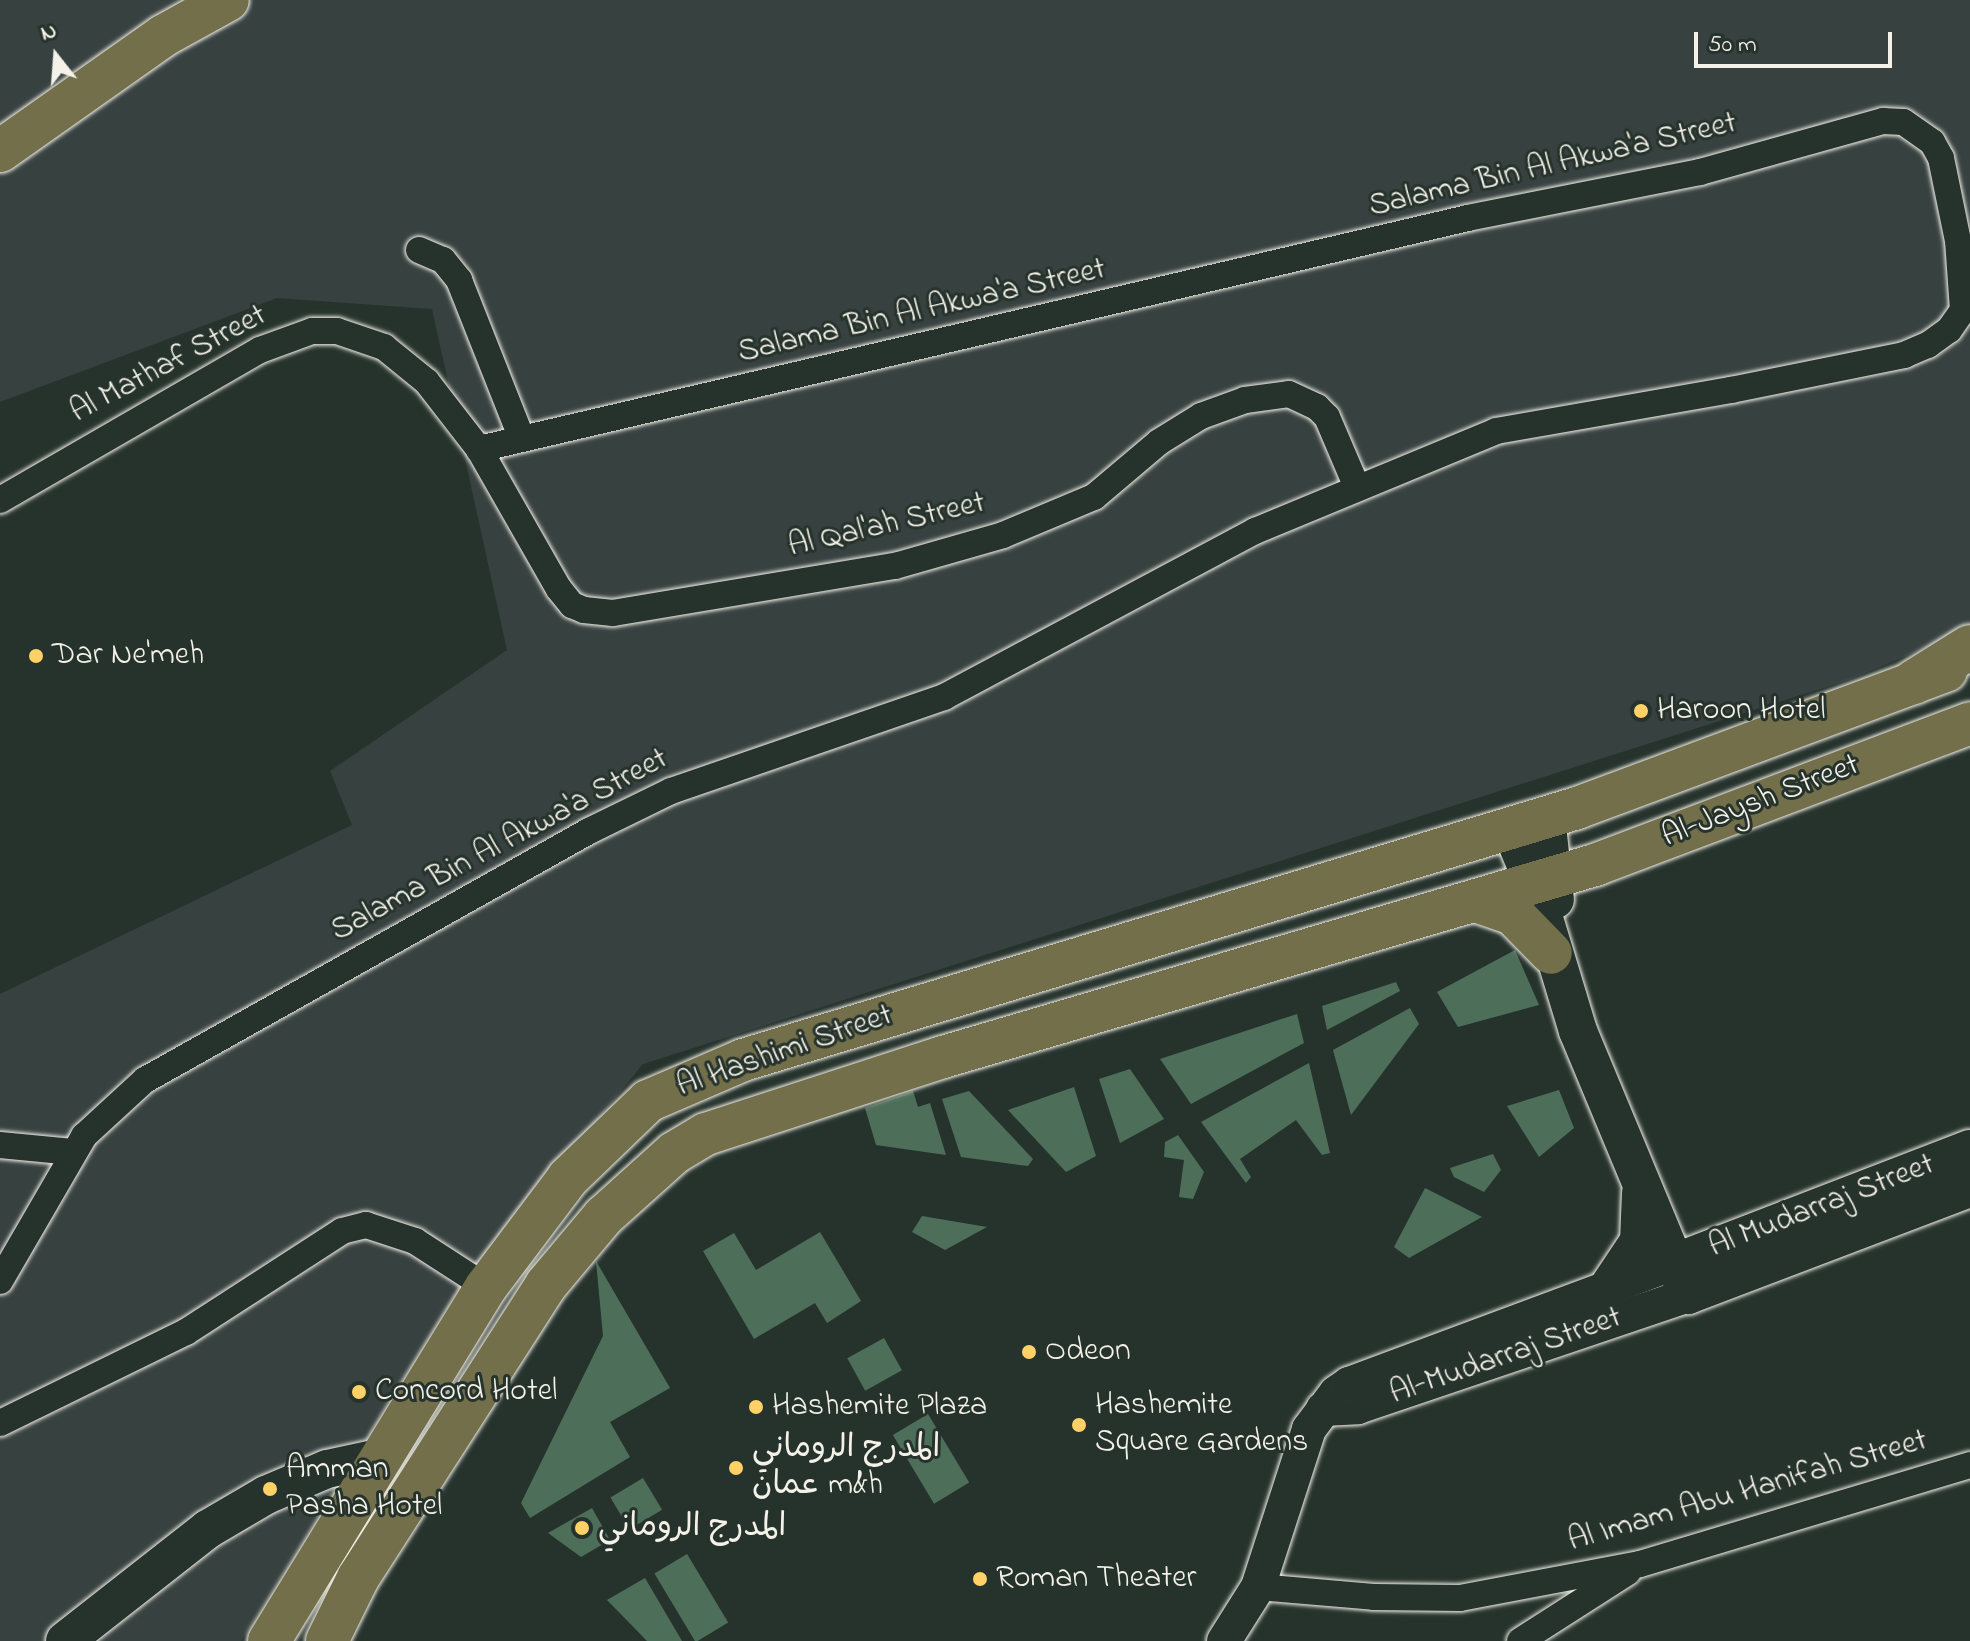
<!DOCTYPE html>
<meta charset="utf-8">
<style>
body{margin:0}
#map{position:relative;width:1970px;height:1641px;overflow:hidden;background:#26332d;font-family:"Indie Flower","Playpen Sans Arabic",sans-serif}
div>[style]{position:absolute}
.built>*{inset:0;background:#374140}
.green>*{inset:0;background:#4d6f5a;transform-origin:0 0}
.roads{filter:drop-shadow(0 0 2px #f4f1e8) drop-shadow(0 0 2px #f4f1e8)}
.minor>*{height:26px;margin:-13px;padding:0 13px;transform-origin:13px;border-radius:13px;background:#26332d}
.tertiary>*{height:34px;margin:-17px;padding:0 17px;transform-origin:17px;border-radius:17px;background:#26332d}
.secondary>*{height:38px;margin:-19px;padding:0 19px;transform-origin:19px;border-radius:19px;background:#26332d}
.primary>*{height:42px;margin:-21px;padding:0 21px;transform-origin:21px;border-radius:21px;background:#726f4a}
.trunk>*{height:44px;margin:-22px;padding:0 22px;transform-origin:22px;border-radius:22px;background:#726f4a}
.dots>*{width:22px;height:22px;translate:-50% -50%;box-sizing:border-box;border:4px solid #26332d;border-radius:50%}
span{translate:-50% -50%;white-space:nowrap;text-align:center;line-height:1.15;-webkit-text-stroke:6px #26332d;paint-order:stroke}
.street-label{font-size:32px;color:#f4f1e8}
.poi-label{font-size:32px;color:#f4f1e8}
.left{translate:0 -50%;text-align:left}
.north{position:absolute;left:16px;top:16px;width:80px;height:80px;-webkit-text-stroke:6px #26332d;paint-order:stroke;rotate:343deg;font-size:22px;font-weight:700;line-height:32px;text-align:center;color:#f4f1e8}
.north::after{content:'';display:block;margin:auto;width:28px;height:36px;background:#f4f1e8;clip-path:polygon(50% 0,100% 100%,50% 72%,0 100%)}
.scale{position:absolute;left:1694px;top:32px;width:198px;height:36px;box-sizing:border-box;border:4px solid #f4f1e8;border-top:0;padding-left:10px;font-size:24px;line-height:28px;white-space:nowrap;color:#f4f1e8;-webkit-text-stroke:6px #26332d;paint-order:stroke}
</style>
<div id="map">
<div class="built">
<i style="clip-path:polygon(0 0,1970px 0,1970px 629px,1848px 680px,643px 1064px,453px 1297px,241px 1641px,0 1641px,0 994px,352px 825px,330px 771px,507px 650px,432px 309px,277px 298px,0 402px)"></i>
</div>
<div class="green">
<i style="clip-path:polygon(1515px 950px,1539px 1005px,1458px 1027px,1437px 992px)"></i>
<i style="clip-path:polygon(1396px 982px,1400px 991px,1327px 1030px,1322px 1006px)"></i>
<i style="clip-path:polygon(1410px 1008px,1419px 1024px,1351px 1115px,1333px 1050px)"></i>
<i style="clip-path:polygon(1297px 1014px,1304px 1043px,1191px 1104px,1160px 1059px)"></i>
<i style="clip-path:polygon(1309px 1063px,1330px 1153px,1322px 1155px,1296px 1120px,1240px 1159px,1251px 1177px,1246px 1183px,1201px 1122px)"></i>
<i style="clip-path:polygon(1130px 1069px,1164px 1119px,1120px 1143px,1099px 1079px)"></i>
<i style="clip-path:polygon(1074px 1087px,1096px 1156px,1066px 1172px,1008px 1110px)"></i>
<i style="clip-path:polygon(1559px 1090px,1574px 1128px,1539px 1157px,1507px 1106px)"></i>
<i style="clip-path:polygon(913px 1091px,918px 1107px,930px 1103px,946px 1155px,876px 1145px,865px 1108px)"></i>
<i style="clip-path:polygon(969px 1091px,1033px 1159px,1028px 1166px,961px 1157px,942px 1099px)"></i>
<i style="clip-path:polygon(1178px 1135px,1204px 1172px,1193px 1199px,1179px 1197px,1184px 1160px,1164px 1157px,1165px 1142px)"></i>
<i style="clip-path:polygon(1493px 1154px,1501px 1170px,1484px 1192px,1454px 1177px,1450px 1168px)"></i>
<i style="clip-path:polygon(1425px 1188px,1482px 1217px,1409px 1258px,1394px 1247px)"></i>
<i style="clip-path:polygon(922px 1216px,987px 1227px,945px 1250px,912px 1232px)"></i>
<i style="clip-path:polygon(820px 1232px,861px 1301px,827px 1323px,815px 1303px,754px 1339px,703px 1251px,734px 1233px,756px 1270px)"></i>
<i style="clip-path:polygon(596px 1261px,670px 1388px,610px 1422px,630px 1457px,530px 1518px,521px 1503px,603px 1336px)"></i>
<i style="left:884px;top:1338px;width:37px;height:42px;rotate:61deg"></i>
<i style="left:928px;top:1414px;width:80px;height:41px;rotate:59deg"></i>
<i style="left:643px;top:1478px;width:37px;height:38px;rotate:59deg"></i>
<i style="clip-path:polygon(592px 1508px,610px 1540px,581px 1557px,548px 1533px)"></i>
<i style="left:687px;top:1554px;width:80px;height:38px;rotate:59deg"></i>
<i style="clip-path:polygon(645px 1578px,682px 1641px,647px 1641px,607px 1600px)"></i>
</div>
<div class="roads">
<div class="minor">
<i style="left:419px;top:250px;width:26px;rotate:23deg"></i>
<i style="left:443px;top:260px;width:26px;rotate:51deg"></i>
<i style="left:459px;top:280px;width:171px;rotate:68.4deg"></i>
<i style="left:0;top:500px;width:300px;rotate:-30deg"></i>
<i style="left:260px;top:350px;width:55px;rotate:-20.1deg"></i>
<i style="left:312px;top:331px;width:25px"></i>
<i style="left:337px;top:331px;width:50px;rotate:18.8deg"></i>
<i style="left:384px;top:347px;width:55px;rotate:39.1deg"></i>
<i style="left:427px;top:382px;width:85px;rotate:52.2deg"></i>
<i style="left:479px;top:449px;width:161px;rotate:60.3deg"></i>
<i style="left:559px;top:589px;width:21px;rotate:51deg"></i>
<i style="left:572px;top:605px;width:13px;rotate:23deg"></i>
<i style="left:584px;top:610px;width:29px;rotate:6deg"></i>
<i style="left:613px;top:613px;width:286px;rotate:-9.5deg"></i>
<i style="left:895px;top:566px;width:112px;rotate:-16deg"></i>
<i style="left:1003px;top:535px;width:99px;rotate:-22.7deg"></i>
<i style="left:1094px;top:497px;width:85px;rotate:-40.2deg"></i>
<i style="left:1159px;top:442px;width:49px;rotate:-31.8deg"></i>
<i style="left:1201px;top:416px;width:47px;rotate:-20deg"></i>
<i style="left:1245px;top:400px;width:44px;rotate:-7.8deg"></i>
<i style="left:1289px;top:394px;width:31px;rotate:25deg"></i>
<i style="left:1317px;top:407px;width:14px;rotate:45deg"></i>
<i style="left:1327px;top:417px;width:74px;rotate:66.9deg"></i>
<i style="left:0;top:1145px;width:73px;rotate:5.5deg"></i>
<i style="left:0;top:1281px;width:168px;rotate:-59.9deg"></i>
<i style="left:84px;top:1136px;width:83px;rotate:-42.6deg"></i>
<i style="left:145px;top:1080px;width:509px;rotate:-29.28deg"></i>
<i style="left:589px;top:831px;width:91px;rotate:-26deg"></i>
<i style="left:671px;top:791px;width:289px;rotate:-19deg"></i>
<i style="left:944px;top:697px;width:353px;rotate:-28.1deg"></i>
<i style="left:1255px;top:531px;width:261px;rotate:-22.5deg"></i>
<i style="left:1496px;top:431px;width:239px;rotate:-9.9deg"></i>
<i style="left:1731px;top:390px;width:177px;rotate:-11.4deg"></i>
<i style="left:1904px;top:355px;width:26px;rotate:-23deg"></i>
<i style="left:1928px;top:345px;width:26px;rotate:-36deg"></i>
<i style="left:1949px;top:330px;width:24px;rotate:-55deg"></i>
<i style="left:1963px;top:310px;width:69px;rotate:-94.1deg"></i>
<i style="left:1958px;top:241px;width:85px;rotate:-101.6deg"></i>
<i style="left:1941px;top:158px;width:18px;rotate:-119deg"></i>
<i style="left:1932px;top:142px;width:35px;rotate:-145deg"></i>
<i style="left:1903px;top:122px;width:20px;rotate:-177deg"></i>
<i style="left:1883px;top:121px;width:190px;rotate:164.4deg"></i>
<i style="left:1700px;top:172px;width:237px;rotate:168.8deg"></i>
<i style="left:1468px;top:218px;width:1016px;rotate:166.85deg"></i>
<i style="left:0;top:1423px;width:207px;rotate:-26.1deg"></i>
<i style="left:186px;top:1332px;width:186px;rotate:-32.9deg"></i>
<i style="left:342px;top:1231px;width:25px;rotate:-14deg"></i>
<i style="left:366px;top:1225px;width:52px;rotate:18.1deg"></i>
<i style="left:415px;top:1241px;width:85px;rotate:32.9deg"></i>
<i style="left:1258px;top:1587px;width:116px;rotate:4.9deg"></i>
<i style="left:1374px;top:1597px;width:86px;rotate:0.7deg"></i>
<i style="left:1460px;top:1598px;width:183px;rotate:-10.7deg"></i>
<i style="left:1640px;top:1564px;width:345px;rotate:-16.7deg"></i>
<i style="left:1520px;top:1641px;width:128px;rotate:-32.6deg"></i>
</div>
<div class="tertiary">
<i style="left:1323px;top:1409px;width:35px;rotate:-3deg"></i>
<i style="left:1358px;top:1407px;width:348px;rotate:-18.7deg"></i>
<i style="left:1224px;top:1641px;width:64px;rotate:-57.8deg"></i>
<i style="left:1258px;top:1587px;width:166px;rotate:-72.1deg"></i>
<i style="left:1309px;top:1429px;width:45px;rotate:-53.1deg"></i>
<i style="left:1336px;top:1393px;width:16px;rotate:-35deg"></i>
<i style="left:1349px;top:1384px;width:347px;rotate:-20.4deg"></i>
</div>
<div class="secondary">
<i style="left:1546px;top:816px;width:84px;rotate:83.9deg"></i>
<i style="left:1510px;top:827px;width:60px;rotate:67.3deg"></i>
<i style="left:1533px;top:882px;width:156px;rotate:73.2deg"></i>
<i style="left:1578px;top:1031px;width:286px;rotate:67.4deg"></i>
<i style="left:1688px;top:1295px;width:302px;rotate:-20.8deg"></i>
<i style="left:1674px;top:1263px;width:317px;rotate:-21.1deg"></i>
<i style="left:1607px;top:1289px;width:58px;rotate:-56.3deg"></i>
<i style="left:1639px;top:1241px;width:48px;rotate:-87.6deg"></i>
<i style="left:65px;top:1641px;width:182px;rotate:-38.1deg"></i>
<i style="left:208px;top:1529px;width:67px;rotate:-30.4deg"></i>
<i style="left:266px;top:1495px;width:66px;rotate:-23.1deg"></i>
<i style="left:327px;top:1469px;width:57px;rotate:-12.1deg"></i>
</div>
<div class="primary">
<i style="left:0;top:151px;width:199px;rotate:-35.2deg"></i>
<i style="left:163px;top:36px;width:74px;rotate:-29deg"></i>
<i style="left:1475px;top:901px;width:40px;rotate:18.9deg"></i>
<i style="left:1513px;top:914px;width:54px;rotate:45.7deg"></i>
<i style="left:269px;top:1641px;width:415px;rotate:-58.5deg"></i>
<i style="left:486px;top:1287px;width:136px;rotate:-53deg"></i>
<i style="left:568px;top:1178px;width:111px;rotate:-43.9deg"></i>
<i style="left:648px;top:1101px;width:103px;rotate:-23.3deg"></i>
<i style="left:743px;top:1060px;width:871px;rotate:-16.81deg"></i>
<i style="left:1577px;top:808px;width:394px;rotate:-20.4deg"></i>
<i style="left:327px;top:1641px;width:70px;rotate:-63.8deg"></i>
<i style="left:358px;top:1578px;width:348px;rotate:-57.3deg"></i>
<i style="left:546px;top:1285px;width:90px;rotate:-50deg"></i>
<i style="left:604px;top:1216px;width:94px;rotate:-42deg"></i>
<i style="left:674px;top:1153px;width:37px;rotate:-31deg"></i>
<i style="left:706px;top:1134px;width:249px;rotate:-18deg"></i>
<i style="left:943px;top:1057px;width:680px;rotate:-16.41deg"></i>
<i style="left:1595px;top:865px;width:401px;rotate:-20.7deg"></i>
</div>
<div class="trunk">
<i style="left:1914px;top:682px;width:66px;rotate:-32deg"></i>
</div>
</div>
<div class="dots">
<i style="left:36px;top:656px;background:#ffd166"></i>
<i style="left:1641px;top:711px;background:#ffd166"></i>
<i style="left:1029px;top:1352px;background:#ffd166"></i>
<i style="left:359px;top:1392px;background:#ffd166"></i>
<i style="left:756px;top:1407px;background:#ffd166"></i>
<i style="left:1079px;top:1425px;background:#ffd166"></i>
<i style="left:736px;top:1468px;background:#ffd166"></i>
<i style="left:270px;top:1489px;background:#ffd166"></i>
<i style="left:582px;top:1528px;background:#ffd166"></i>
<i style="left:980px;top:1579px;background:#ffd166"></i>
</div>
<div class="street-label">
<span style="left:1553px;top:166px;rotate:-13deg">Salama Bin Al Akwa'a Street</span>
<span style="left:922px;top:312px;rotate:-13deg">Salama Bin Al Akwa'a Street</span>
<span style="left:169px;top:365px;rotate:-28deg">Al Mathaf Street</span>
<span style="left:887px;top:526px;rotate:-13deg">Al Qal'ah Street</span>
<span style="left:1761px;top:802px;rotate:-21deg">Al-Jaysh Street</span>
<span style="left:500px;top:846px;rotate:-28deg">Salama Bin Al Akwa'a Street</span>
<span style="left:785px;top:1052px;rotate:-19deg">Al Hashimi Street</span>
<span style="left:1822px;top:1207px;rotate:-21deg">Al Mudarraj Street</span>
<span style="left:1506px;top:1357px;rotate:-19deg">Al-Mudarraj Street</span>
<span style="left:1748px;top:1492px;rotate:-16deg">Al Imam Abu Hanifah Street</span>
</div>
<div class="poi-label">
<span class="left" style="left:52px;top:656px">Dar Ne'meh</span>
<span class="left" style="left:1657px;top:711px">Haroon Hotel</span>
<span class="left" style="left:1045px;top:1352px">Odeon</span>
<span class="left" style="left:375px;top:1392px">Concord Hotel</span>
<span class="left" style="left:772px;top:1407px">Hashemite Plaza</span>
<span class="left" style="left:1095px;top:1425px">Hashemite<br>Square Gardens</span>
<span class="left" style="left:752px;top:1468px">المدرج الروماني<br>عمان m&amp;h</span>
<span class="left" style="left:286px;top:1489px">Amman<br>Pasha Hotel</span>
<span class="left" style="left:598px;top:1528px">المدرج الروماني</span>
<span class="left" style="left:996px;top:1579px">Roman Theater</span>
</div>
<div class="north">N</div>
<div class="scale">50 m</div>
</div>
